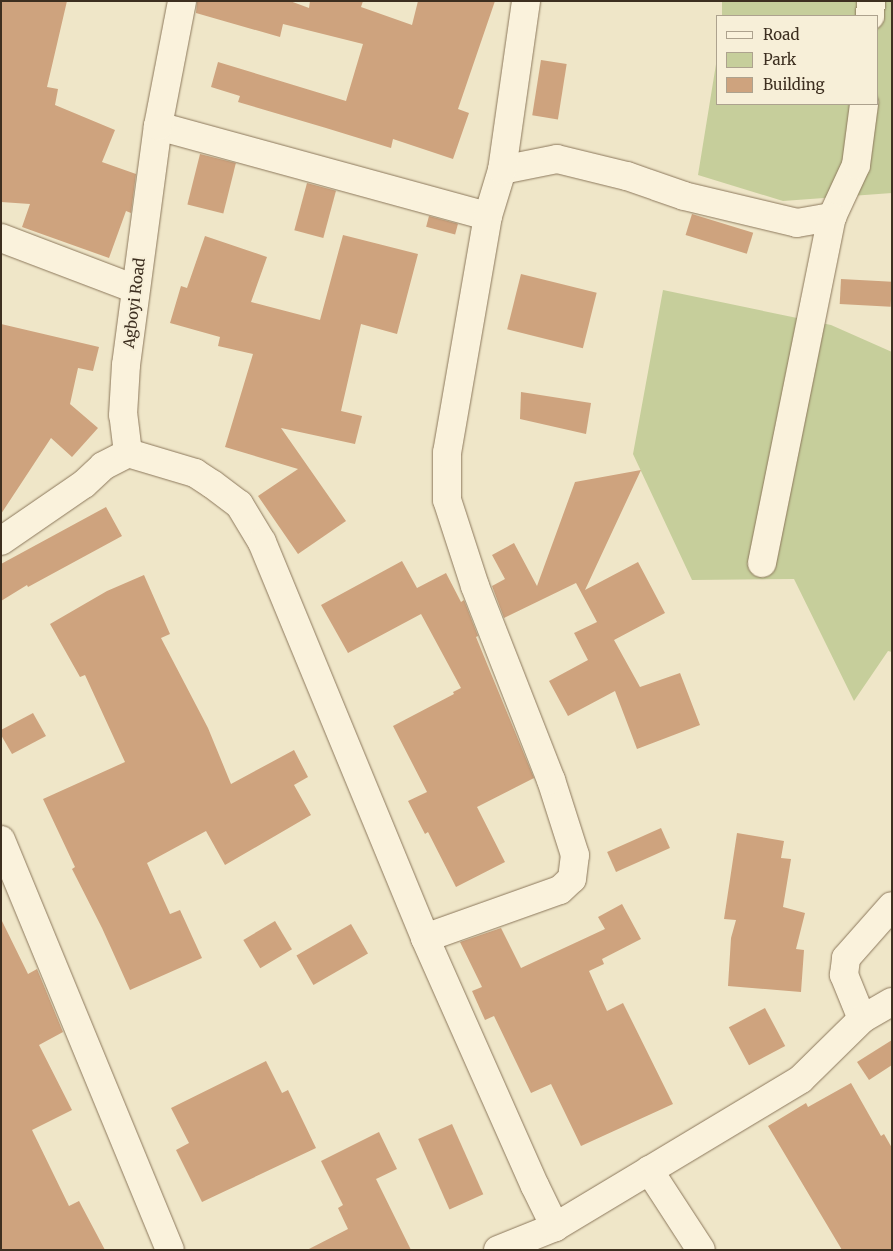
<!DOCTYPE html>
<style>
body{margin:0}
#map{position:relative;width:893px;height:1251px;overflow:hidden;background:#efe6c8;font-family:Merriweather,serif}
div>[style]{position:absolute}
.green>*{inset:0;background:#c6ce9b}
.building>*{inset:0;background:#cea37e;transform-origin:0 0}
.roads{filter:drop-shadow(0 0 1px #8c785c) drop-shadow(0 0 1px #8c785c)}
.minor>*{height:28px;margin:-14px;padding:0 14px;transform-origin:14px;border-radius:14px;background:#faf2dc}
span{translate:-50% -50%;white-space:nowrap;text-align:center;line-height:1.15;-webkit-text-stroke:4px #f7efd8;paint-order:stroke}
.street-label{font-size:15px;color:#3d2f20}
.frame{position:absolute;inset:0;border:2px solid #3d2f20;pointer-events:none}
.legend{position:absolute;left:716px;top:15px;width:162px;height:90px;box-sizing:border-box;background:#f7efd8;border:1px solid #ada28e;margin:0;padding:6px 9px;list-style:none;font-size:15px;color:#3d2f20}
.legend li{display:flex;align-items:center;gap:10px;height:25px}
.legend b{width:25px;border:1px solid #ada28e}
</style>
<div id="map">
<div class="green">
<i style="clip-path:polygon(722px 1px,892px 1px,892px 193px,783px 201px,698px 175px,717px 58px,717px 104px,877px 104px,877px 16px,722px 16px)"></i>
<i style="clip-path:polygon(663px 290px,831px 325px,892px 352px,892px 652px,888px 651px,854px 701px,794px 579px,692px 580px,633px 454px)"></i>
</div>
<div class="building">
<i style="clip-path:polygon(1px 1px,67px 1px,47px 87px,58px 89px,55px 105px,115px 130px,102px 162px,136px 174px,131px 213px,126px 211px,109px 258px,22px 227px,30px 204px,1px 202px)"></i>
<i style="clip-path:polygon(197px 1px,290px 1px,309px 8px,310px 1px,363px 1px,361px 7px,412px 25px,418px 1px,495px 1px,458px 109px,469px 113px,453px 159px,393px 139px,391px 148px,326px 128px,238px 102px,240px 96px,211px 87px,218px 62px,346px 101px,363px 44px,283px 24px,280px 37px,196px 13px)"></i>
<i style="left:541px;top:60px;width:26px;height:56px;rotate:9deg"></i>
<i style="left:200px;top:154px;width:37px;height:52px;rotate:14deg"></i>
<i style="left:307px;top:183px;width:30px;height:49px;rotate:15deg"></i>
<i style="left:692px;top:214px;width:64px;height:22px;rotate:17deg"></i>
<i style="left:429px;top:216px;width:30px;height:11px;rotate:15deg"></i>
<i style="clip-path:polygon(343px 235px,418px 254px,397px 334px,361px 324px,341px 411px,362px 416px,355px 444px,281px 428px,346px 521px,298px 554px,258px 496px,298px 469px,225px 447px,253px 354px,218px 346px,220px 337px,170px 323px,181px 286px,187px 288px,205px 236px,267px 257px,251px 302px,320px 320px)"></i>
<i style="left:521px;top:274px;width:78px;height:57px;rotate:14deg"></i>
<i style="left:841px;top:279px;width:51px;height:25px;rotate:3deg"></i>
<i style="clip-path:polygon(1px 324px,99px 347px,93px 371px,78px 368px,70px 404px,98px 428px,72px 457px,51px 438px,1px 514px)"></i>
<i style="clip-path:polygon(521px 392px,591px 403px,586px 434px,520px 419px)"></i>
<i style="clip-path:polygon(641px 470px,585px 590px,638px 562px,665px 613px,614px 640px,640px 687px,680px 673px,700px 725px,637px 749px,615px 691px,568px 716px,549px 681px,588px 660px,574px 633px,597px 622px,576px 583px,504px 618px,492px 586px,505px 579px,492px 555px,514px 543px,537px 586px,575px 482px)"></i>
<i style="clip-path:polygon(106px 507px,122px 536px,28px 587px,27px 585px,1px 601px,1px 564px)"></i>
<i style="clip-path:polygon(402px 561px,417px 588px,446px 573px,461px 602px,464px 600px,478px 636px,476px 637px,534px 778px,477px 807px,505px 862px,456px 887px,428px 832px,425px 834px,408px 801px,427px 792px,393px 726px,454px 694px,453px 692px,461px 688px,421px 614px,348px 653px,321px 605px)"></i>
<i style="clip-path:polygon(144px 575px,170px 634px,161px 638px,208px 728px,231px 784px,294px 750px,308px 777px,294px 785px,311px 815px,225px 865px,206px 831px,147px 863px,170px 914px,180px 910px,202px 958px,130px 990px,102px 928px,72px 869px,75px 867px,43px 799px,125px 762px,85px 675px,80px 677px,50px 624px,107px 591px)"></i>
<i style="clip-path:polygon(33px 713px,46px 736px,12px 754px,1px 735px,1px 730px)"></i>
<i style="left:661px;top:828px;width:22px;height:59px;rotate:66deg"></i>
<i style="clip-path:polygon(737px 833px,784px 841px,781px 858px,791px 859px,783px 907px,805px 913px,796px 949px,804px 950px,801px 992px,728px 986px,731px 938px,736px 920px,724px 919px)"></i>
<i style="clip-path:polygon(622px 904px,641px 939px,602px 959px,604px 964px,589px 971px,607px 1011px,623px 1003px,673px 1104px,581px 1146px,551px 1084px,531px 1093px,494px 1016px,485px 1020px,472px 991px,482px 987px,460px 942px,501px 928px,521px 968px,605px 929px,598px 917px)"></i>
<i style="clip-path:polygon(1px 919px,28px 974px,37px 969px,63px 1032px,39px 1045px,72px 1110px,32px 1130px,69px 1206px,79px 1201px,105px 1250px,1px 1250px)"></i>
<i style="left:275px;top:921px;width:33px;height:37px;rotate:59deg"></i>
<i style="left:351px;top:924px;width:34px;height:63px;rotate:60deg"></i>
<i style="left:765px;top:1008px;width:43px;height:41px;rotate:62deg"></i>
<i style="clip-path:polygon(892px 1040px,892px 1065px,869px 1080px,857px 1062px)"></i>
<i style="clip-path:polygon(266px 1061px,282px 1093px,288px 1090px,316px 1148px,202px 1202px,176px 1150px,189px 1143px,171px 1108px)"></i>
<i style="clip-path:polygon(851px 1083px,881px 1136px,884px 1134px,892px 1148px,892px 1250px,842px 1250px,768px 1126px,806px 1103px,808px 1107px)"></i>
<i style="left:452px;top:1124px;width:77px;height:37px;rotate:66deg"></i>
<i style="clip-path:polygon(379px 1132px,397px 1169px,376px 1179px,411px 1250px,307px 1250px,348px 1229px,338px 1208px,343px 1205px,321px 1161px)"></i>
</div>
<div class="roads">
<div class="minor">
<i style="left:870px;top:16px;width:15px;rotate:-86deg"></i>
<i style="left:158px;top:126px;width:342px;rotate:15.3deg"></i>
<i style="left:502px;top:170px;width:56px;rotate:-11.3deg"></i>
<i style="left:557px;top:159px;width:72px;rotate:13.7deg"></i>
<i style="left:627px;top:176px;width:60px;rotate:19.3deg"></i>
<i style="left:684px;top:196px;width:116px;rotate:13.4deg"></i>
<i style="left:797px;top:223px;width:36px;rotate:-10deg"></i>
<i style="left:832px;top:217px;width:57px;rotate:-65.2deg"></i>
<i style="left:856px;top:165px;width:62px;rotate:-82.5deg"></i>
<i style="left:1px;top:238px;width:143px;rotate:20.8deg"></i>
<i style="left:128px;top:453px;width:70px;rotate:16.6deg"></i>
<i style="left:195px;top:473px;width:20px;rotate:33deg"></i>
<i style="left:212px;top:484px;width:34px;rotate:37deg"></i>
<i style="left:239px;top:504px;width:44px;rotate:58.8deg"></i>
<i style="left:262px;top:542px;width:428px;rotate:67.6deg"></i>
<i style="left:425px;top:938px;width:271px;rotate:66.1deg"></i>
<i style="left:535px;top:1186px;width:46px;rotate:64deg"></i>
<i style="left:1px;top:541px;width:101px;rotate:-34.5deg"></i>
<i style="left:84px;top:484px;width:26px;rotate:-43deg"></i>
<i style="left:103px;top:466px;width:28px;rotate:-27deg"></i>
<i style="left:128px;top:453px;width:38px;rotate:-97deg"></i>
<i style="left:123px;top:415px;width:50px;rotate:-86.6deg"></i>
<i style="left:126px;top:365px;width:241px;rotate:-82.4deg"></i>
<i style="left:158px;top:126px;width:127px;rotate:-79.1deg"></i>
<i style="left:762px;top:563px;width:353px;rotate:-78.6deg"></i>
<i style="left:1px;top:840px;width:443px;rotate:67.6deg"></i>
<i style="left:425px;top:938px;width:143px;rotate:-19.6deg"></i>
<i style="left:560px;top:890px;width:16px;rotate:-43deg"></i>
<i style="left:572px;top:879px;width:24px;rotate:-83deg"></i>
<i style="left:575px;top:855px;width:79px;rotate:-107.7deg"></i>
<i style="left:551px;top:780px;width:208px;rotate:-111.4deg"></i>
<i style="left:475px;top:586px;width:90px;rotate:-108deg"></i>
<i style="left:447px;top:500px;width:47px;rotate:-90deg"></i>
<i style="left:447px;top:453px;width:241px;rotate:-80.2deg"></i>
<i style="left:488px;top:216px;width:48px;rotate:-73.1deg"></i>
<i style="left:502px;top:170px;width:171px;rotate:-81.9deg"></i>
<i style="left:862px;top:1019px;width:48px;rotate:-112.2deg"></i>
<i style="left:844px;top:975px;width:17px;rotate:-83deg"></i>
<i style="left:846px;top:958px;width:69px;rotate:-48.5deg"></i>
<i style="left:649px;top:1170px;width:95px;rotate:57deg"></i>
<i style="left:498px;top:1250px;width:61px;rotate:-22deg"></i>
<i style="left:555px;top:1227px;width:287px;rotate:-31deg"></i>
<i style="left:801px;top:1079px;width:86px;rotate:-44.5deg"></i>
<i style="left:862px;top:1019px;width:34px;rotate:-30deg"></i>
</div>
</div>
<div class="street-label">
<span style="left:134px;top:303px;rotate:-83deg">Agboyi Road</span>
</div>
<div class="frame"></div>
<ul class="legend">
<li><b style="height:6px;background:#faf2dc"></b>Road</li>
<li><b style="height:14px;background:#c6ce9b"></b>Park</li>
<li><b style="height:14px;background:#cea37e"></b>Building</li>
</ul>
</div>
